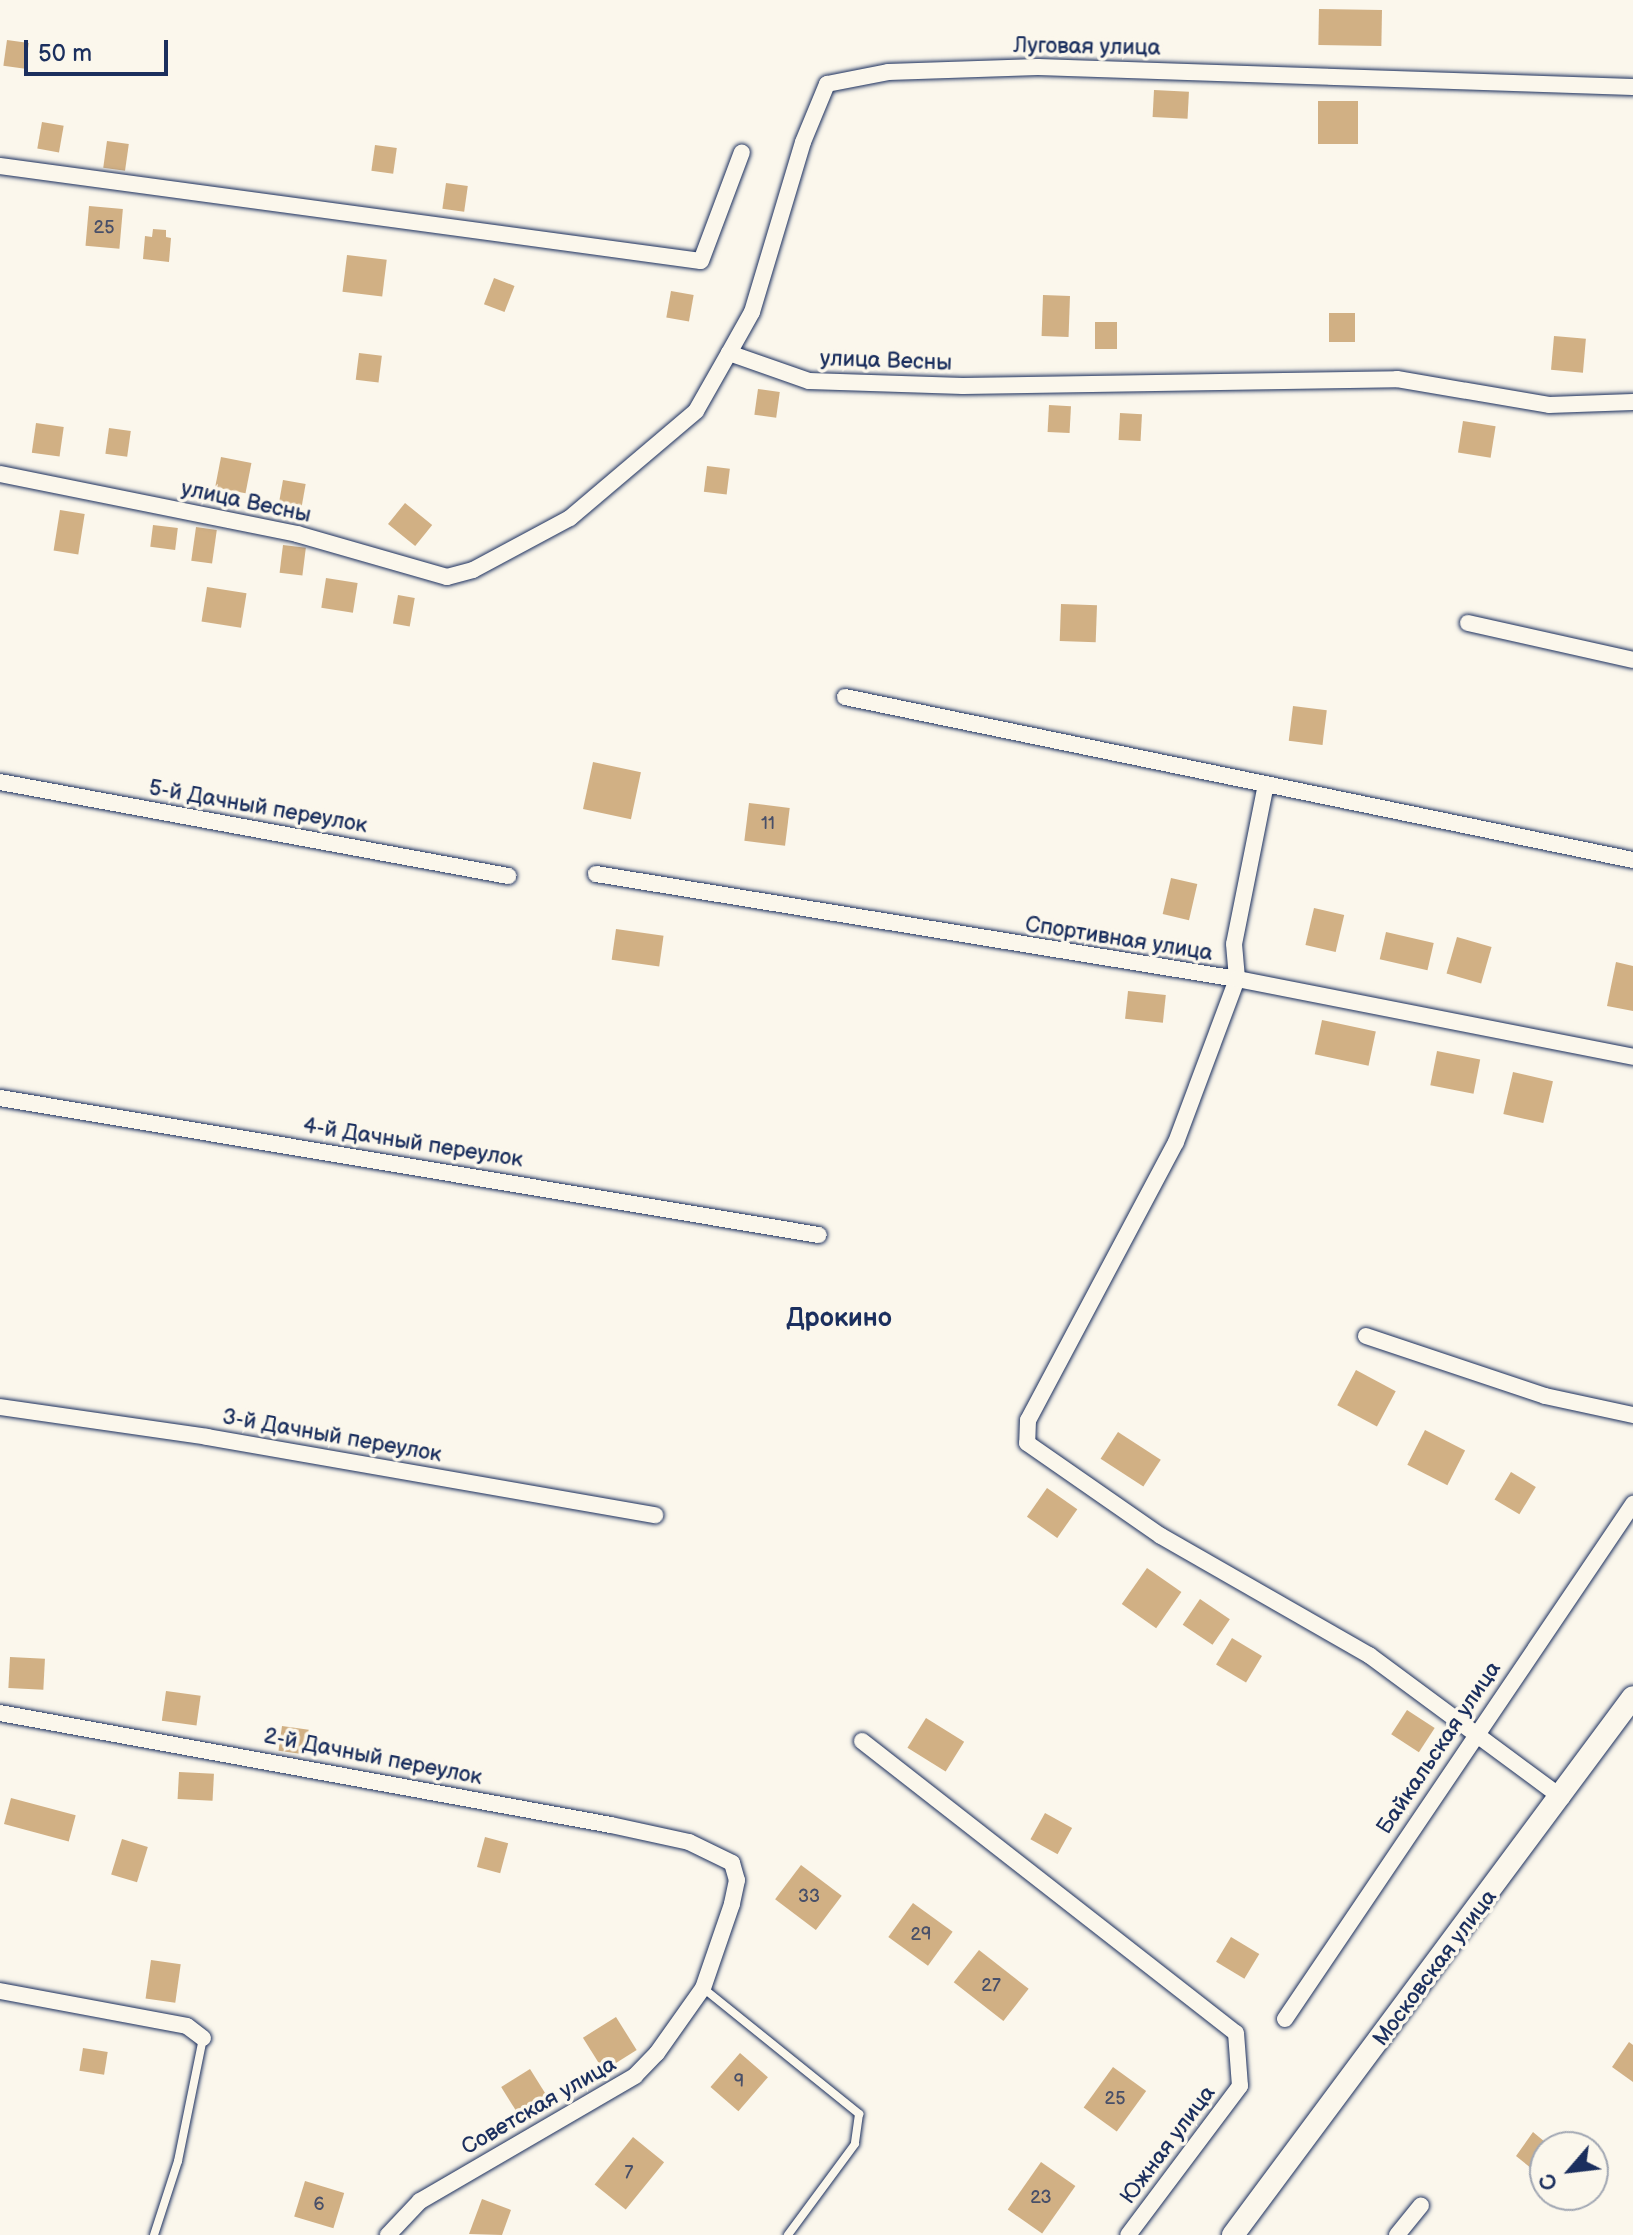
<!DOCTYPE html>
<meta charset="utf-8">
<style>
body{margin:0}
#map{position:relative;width:1633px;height:2235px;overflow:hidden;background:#fbf7ec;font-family:"Balsamiq Sans",sans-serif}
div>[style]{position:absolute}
.building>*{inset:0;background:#d1b084;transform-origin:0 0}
.roads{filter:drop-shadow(0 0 2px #1b2f5e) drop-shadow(0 0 2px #1b2f5e)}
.lane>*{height:8px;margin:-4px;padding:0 4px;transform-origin:4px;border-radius:4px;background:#fbf7ec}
.street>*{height:16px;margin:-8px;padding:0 8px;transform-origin:8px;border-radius:8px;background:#fbf7ec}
.secondary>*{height:22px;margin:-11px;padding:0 11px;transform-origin:11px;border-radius:11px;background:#fbf7ec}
span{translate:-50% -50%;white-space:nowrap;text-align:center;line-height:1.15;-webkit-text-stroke:7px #fbf7ec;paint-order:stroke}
.number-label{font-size:18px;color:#484f68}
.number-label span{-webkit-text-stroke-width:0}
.street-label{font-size:22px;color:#1b2f5e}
.quarter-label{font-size:26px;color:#1b2f5e;font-weight:700}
.north{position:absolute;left:1529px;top:2131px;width:80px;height:80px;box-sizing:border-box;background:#fbf7ec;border:2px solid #a1a7b3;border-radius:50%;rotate:242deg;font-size:22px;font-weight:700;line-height:32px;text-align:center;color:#1b2f5e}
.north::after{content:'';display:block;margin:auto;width:28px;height:36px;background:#1b2f5e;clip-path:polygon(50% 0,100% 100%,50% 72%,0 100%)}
.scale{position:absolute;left:24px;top:40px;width:144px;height:36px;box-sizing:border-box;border:4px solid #1b2f5e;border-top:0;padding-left:10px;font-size:24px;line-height:28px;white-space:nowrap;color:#1b2f5e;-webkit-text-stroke:6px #fbf7ec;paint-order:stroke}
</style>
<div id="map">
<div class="building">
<i style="left:1319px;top:9px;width:63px;height:36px;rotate:1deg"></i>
<i style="left:7px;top:40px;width:22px;height:26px;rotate:8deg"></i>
<i style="left:1154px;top:90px;width:35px;height:27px;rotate:3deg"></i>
<i style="left:1318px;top:101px;width:40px;height:43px"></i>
<i style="left:42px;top:122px;width:22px;height:27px;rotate:10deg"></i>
<i style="left:107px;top:141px;width:22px;height:27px;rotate:8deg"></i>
<i style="left:375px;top:145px;width:22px;height:26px;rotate:8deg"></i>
<i style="left:446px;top:183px;width:22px;height:26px;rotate:8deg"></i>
<i style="left:89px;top:206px;width:34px;height:40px;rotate:5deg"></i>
<i style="clip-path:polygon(153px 229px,166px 230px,166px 237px,171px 238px,169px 262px,143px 259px,145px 236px,152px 237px)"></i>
<i style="left:347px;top:255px;width:40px;height:37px;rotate:7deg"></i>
<i style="left:494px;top:278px;width:22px;height:28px;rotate:21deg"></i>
<i style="left:671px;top:291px;width:23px;height:27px;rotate:10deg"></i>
<i style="left:1043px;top:295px;width:27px;height:41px;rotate:2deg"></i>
<i style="left:1329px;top:313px;width:26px;height:29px"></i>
<i style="left:1095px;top:322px;width:22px;height:27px"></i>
<i style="left:1554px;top:336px;width:32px;height:34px;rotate:5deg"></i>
<i style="left:359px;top:353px;width:23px;height:27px;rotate:7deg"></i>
<i style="left:758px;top:389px;width:22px;height:26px;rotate:8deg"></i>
<i style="left:1049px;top:405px;width:22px;height:27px;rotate:3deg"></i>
<i style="left:1120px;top:413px;width:22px;height:27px;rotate:3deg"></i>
<i style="left:1463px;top:421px;width:33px;height:32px;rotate:9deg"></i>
<i style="left:36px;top:423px;width:28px;height:30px;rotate:8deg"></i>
<i style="left:109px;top:428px;width:22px;height:26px;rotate:8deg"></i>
<i style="left:221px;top:457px;width:31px;height:31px;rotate:11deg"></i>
<i style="left:707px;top:466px;width:23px;height:26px;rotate:7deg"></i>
<i style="left:283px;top:480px;width:23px;height:27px;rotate:10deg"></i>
<i style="left:405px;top:503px;width:35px;height:27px;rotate:39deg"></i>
<i style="left:60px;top:510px;width:25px;height:41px;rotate:9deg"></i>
<i style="left:153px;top:525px;width:25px;height:22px;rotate:7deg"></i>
<i style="left:196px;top:527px;width:21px;height:34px;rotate:8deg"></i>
<i style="left:283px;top:545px;width:23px;height:28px;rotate:7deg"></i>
<i style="left:326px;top:578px;width:32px;height:30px;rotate:9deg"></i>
<i style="left:207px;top:587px;width:40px;height:35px;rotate:9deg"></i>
<i style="left:398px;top:595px;width:17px;height:29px;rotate:10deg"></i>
<i style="left:1061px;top:604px;width:36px;height:37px;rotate:2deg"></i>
<i style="left:1293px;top:706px;width:34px;height:35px;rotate:7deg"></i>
<i style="left:593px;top:762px;width:49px;height:48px;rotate:12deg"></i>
<i style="left:749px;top:803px;width:41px;height:38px;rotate:7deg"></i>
<i style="left:1171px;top:878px;width:27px;height:37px;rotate:13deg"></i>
<i style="left:1314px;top:908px;width:31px;height:38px;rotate:13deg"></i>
<i style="left:616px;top:929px;width:48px;height:31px;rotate:8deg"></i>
<i style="left:1386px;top:932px;width:49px;height:28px;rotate:13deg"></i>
<i style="left:1457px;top:937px;width:36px;height:38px;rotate:16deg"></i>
<i style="clip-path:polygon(1616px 962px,1633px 966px,1633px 1011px,1607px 1006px)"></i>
<i style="left:1128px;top:991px;width:38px;height:28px;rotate:6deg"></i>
<i style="left:1322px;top:1020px;width:55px;height:35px;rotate:12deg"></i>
<i style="left:1437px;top:1051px;width:44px;height:35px;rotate:11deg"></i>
<i style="left:1513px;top:1072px;width:41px;height:43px;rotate:13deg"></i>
<i style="left:1356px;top:1370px;width:45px;height:40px;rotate:28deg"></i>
<i style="left:1425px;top:1430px;width:45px;height:39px;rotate:27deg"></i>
<i style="left:1118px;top:1432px;width:51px;height:32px;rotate:33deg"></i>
<i style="left:1511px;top:1472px;width:29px;height:32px;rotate:31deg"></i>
<i style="left:1047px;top:1488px;width:37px;height:35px;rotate:35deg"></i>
<i style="left:1147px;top:1568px;width:42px;height:44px;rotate:35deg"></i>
<i style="left:1200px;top:1599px;width:36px;height:31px;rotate:34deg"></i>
<i style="left:1232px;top:1638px;width:35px;height:31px;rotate:31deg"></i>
<i style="left:10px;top:1657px;width:35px;height:31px;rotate:3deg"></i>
<i style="left:166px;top:1691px;width:35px;height:30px;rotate:8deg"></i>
<i style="left:1407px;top:1710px;width:33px;height:29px;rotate:33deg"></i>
<i style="left:926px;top:1718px;width:45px;height:35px;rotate:32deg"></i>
<i style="left:282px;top:1726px;width:27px;height:25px;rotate:8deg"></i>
<i style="left:179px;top:1772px;width:35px;height:27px;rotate:3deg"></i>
<i style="left:11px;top:1798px;width:67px;height:27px;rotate:15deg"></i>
<i style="left:1045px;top:1813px;width:31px;height:30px;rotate:29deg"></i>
<i style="left:485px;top:1837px;width:24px;height:31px;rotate:15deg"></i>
<i style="left:122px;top:1839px;width:27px;height:37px;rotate:17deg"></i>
<i style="left:801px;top:1865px;width:51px;height:43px;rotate:37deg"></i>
<i style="left:913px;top:1903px;width:49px;height:42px;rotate:36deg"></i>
<i style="left:1231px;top:1937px;width:33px;height:29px;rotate:31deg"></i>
<i style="left:979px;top:1950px;width:63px;height:41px;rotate:38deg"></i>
<i style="left:151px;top:1960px;width:30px;height:39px;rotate:8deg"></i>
<i style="left:616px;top:2017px;width:39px;height:39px;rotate:58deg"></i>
<i style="clip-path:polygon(1629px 2042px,1633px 2045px,1633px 2082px,1612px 2067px)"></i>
<i style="left:83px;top:2048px;width:25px;height:23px;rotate:9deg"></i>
<i style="left:740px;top:2053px;width:37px;height:45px;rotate:41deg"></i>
<i style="left:1113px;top:2067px;width:41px;height:50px;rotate:36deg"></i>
<i style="left:530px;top:2069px;width:34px;height:34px;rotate:58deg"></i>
<i style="clip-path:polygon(1533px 2132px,1551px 2147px,1545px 2147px,1545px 2162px,1537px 2173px,1516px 2156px)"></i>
<i style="left:633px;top:2137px;width:40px;height:61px;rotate:39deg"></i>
<i style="left:1041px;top:2162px;width:42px;height:58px;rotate:35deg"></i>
<i style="left:305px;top:2181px;width:41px;height:37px;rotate:17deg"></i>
<i style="clip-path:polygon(482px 2199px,511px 2210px,502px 2235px,469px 2234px)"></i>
</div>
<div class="roads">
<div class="lane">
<i style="left:703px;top:1988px;width:201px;rotate:38.9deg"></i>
<i style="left:859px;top:2114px;width:30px;rotate:98deg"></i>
<i style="left:855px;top:2144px;width:113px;rotate:126.4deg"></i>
<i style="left:154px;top:2235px;width:78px;rotate:-72deg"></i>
<i style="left:178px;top:2161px;width:126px;rotate:-78.5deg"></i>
</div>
<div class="street">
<i style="left:0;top:166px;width:707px;rotate:7.72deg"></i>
<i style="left:701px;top:261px;width:116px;rotate:-69.4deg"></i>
<i style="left:729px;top:353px;width:47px;rotate:-60.7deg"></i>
<i style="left:752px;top:312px;width:177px;rotate:-73.3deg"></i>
<i style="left:803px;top:142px;width:63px;rotate:-67.5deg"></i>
<i style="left:827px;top:84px;width:62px;rotate:-11.1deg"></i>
<i style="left:888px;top:72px;width:150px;rotate:-1.9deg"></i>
<i style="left:1038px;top:67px;width:595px;rotate:1.93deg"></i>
<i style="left:0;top:474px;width:303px;rotate:11.4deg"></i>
<i style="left:297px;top:534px;width:156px;rotate:16deg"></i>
<i style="left:447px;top:577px;width:27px;rotate:-15deg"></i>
<i style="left:473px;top:570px;width:110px;rotate:-28.2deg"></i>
<i style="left:570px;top:518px;width:165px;rotate:-40.3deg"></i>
<i style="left:696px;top:411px;width:67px;rotate:-60.4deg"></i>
<i style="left:729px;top:353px;width:85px;rotate:19.3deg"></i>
<i style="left:809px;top:381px;width:154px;rotate:1.9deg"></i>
<i style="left:963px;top:386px;width:434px;rotate:-0.9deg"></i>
<i style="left:1397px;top:379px;width:154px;rotate:9.7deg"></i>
<i style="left:1549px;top:405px;width:84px;rotate:-2deg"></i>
<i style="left:1468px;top:623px;width:169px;rotate:12.6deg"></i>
<i style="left:845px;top:697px;width:805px;rotate:11.69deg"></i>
<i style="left:0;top:782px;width:517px;rotate:10.48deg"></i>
<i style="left:1266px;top:784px;width:163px;rotate:101.3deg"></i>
<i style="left:1234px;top:944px;width:35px;rotate:85deg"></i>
<i style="left:1237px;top:979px;width:174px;rotate:110.5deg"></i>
<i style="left:1176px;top:1142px;width:315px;rotate:118deg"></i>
<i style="left:1028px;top:1420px;width:23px;rotate:92deg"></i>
<i style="left:1027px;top:1443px;width:163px;rotate:34.8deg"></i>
<i style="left:1161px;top:1536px;width:240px;rotate:29.8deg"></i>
<i style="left:1369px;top:1655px;width:240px;rotate:36.5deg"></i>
<i style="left:596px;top:874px;width:650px;rotate:9.3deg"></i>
<i style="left:1237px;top:979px;width:404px;rotate:11.1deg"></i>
<i style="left:0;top:1098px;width:830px;rotate:9.5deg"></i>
<i style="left:1366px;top:1336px;width:189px;rotate:18.5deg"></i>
<i style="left:1545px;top:1396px;width:90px;rotate:12.2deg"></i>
<i style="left:0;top:1407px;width:209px;rotate:8.2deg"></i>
<i style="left:207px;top:1437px;width:455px;rotate:9.9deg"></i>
<i style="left:0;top:1713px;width:621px;rotate:10.39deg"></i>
<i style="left:611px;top:1825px;width:80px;rotate:12.3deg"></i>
<i style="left:689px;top:1842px;width:48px;rotate:26deg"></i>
<i style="left:732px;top:1863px;width:18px;rotate:74deg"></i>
<i style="left:737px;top:1880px;width:25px;rotate:102deg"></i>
<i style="left:732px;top:1904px;width:89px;rotate:109deg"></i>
<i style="left:703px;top:1988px;width:80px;rotate:125.3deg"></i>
<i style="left:657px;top:2053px;width:32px;rotate:134deg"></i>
<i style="left:635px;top:2076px;width:249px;rotate:149.8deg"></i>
<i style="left:420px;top:2201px;width:47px;rotate:133.3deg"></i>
<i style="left:862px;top:1741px;width:474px;rotate:38deg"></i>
<i style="left:1236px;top:2033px;width:53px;rotate:85.7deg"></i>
<i style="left:1240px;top:2086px;width:186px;rotate:126.9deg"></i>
<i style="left:0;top:1991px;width:190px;rotate:10.6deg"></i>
<i style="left:187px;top:2026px;width:20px;rotate:37deg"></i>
<i style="left:1285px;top:2019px;width:622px;rotate:-55.95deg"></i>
<i style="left:1397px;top:2235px;width:38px;rotate:-51deg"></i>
</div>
<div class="secondary">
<i style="left:1233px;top:2235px;width:670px;rotate:-53.37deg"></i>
</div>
</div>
<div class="number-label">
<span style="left:104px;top:228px">25</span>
<span style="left:768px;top:824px">11</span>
<span style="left:809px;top:1897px">33</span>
<span style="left:921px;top:1935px">29</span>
<span style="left:991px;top:1986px">27</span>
<span style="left:739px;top:2082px">9</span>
<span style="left:1115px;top:2099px">25</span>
<span style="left:629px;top:2173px">7</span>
<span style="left:1041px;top:2198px">23</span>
<span style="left:319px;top:2205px">6</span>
</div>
<div class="street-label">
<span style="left:1087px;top:47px;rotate:1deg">Луговая улица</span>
<span style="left:886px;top:361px;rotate:2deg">улица Весны</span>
<span style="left:246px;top:502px;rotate:12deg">улица Весны</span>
<span style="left:258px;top:807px;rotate:10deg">5-й Дачный переулок</span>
<span style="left:1119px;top:939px;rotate:9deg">Спортивная улица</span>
<span style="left:413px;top:1143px;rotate:9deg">4-й Дачный переулок</span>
<span style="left:332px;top:1436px;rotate:10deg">3-й Дачный переулок</span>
<span style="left:1439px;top:1748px;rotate:-56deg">Байкальская улица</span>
<span style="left:373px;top:1757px;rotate:11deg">2-й Дачный переулок</span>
<span style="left:1435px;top:1968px;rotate:-53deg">Московская улица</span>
<span style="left:539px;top:2106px;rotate:-30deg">Советская улица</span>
<span style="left:1168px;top:2145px;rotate:-53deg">Южная улица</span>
</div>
<div class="quarter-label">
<span style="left:839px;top:1319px">Дрокино</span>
</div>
<div class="north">С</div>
<div class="scale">50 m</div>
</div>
